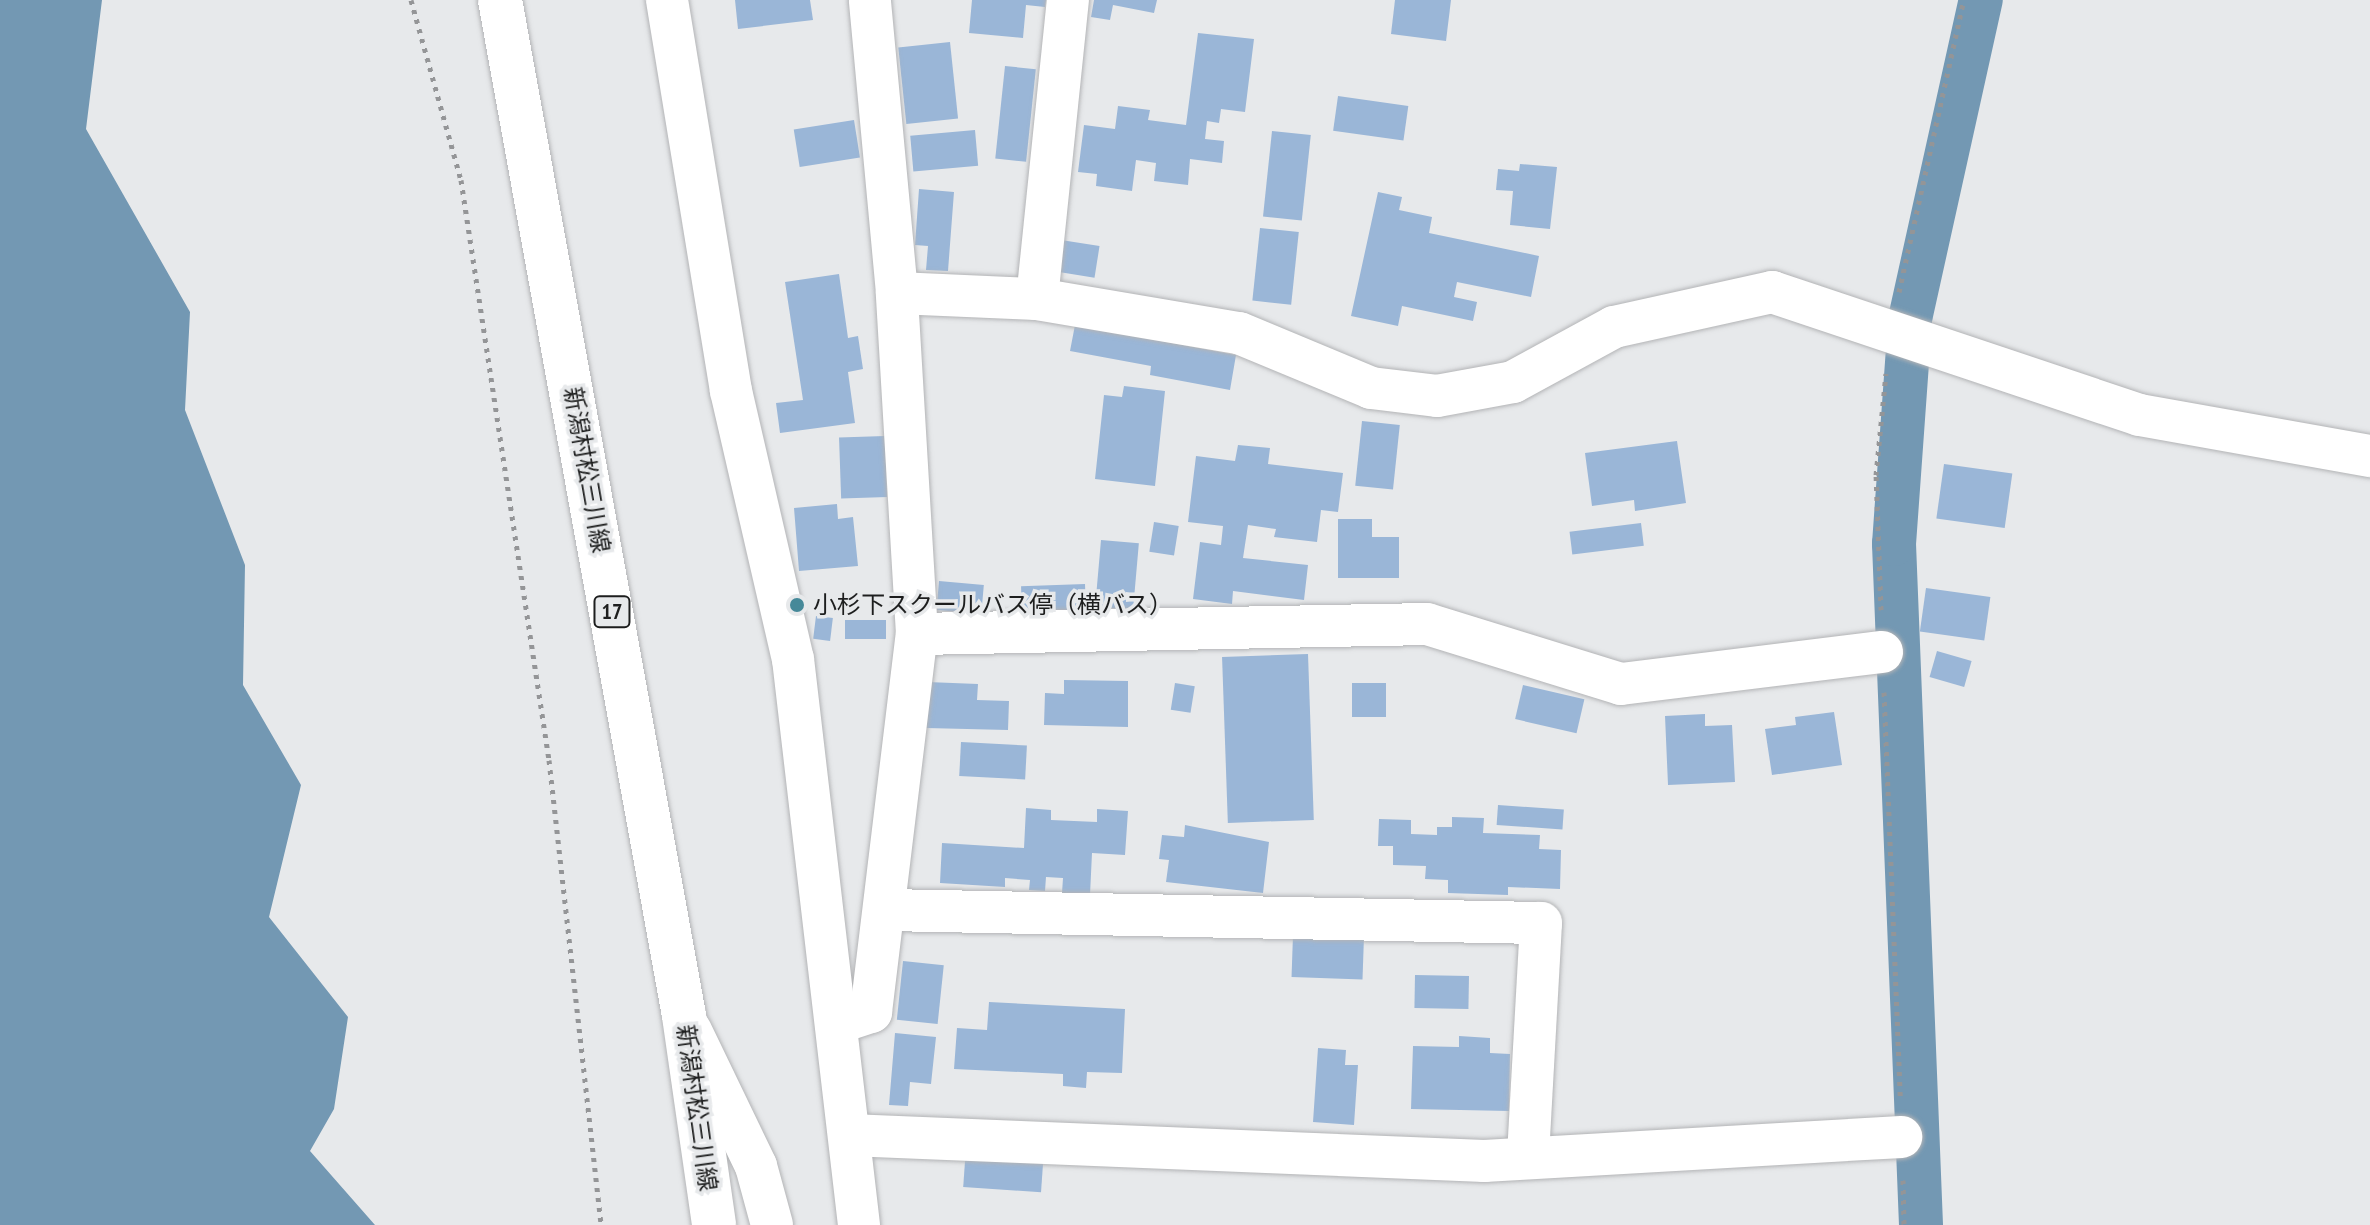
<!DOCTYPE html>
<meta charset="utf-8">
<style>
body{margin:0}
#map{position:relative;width:2370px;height:1225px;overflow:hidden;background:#e7e9eb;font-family:"PT Sans Narrow","Noto Sans JP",sans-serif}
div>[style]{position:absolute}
.water>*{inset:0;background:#7398b3}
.canal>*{height:44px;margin:-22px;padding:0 22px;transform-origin:22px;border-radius:22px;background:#7398b3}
.building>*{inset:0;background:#9ab6d7;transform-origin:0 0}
.path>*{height:5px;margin-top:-2.5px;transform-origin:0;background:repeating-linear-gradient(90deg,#949597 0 4px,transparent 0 10px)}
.roads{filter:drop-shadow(0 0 2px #b3b4b6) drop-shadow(0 0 2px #b3b4b6)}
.street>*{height:42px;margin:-21px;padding:0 21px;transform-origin:21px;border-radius:21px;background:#fff}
.primary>*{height:44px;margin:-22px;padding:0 22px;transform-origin:22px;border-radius:22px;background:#fff}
.dots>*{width:22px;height:22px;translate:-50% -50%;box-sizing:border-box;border:4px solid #e7e9eb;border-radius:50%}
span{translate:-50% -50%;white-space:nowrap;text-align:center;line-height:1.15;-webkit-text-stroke:7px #e7e9eb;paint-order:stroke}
.shield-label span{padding:2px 6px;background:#e7e9eb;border:2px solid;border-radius:6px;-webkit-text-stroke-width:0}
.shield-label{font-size:22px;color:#1d1e1e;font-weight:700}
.street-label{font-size:24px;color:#1d1e1e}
.poi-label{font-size:24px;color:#1d1e1e}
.left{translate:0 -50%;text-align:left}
</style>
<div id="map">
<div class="water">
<i style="clip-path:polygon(0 0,102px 0,86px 129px,190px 312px,185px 410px,245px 565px,243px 685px,301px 785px,269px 917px,348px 1017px,334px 1109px,310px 1151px,375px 1225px,0 1225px)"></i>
</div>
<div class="canal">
<i style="left:1921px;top:1225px;width:682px;rotate:-92.27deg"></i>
<i style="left:1894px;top:544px;width:226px;rotate:-85.9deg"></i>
<i style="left:1910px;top:319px;width:327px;rotate:-77.5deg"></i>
</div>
<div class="building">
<i style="clip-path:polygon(735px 0,810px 0,813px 20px,738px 29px)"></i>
<i style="clip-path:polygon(972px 0,1046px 0,1045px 7px,1026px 5px,1023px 38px,969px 33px)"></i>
<i style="clip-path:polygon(1094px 0,1157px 0,1154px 13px,1113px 5px,1110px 20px,1091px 17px)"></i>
<i style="clip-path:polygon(1395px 0,1451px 0,1446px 41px,1391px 34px)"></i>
<i style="clip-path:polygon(1198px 33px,1254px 39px,1245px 112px,1221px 109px,1219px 123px,1207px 121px,1205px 139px,1224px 141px,1222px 163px,1190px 159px,1188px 185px,1154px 181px,1156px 163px,1136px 160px,1132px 191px,1096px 186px,1097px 174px,1078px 172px,1084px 125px,1115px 129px,1118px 106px,1150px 110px,1148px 120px,1186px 125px)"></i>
<i style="left:950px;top:42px;width:77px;height:52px;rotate:84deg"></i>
<i style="left:1005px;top:66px;width:31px;height:93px;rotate:6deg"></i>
<i style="left:1338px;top:96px;width:71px;height:35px;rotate:8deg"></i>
<i style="left:854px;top:120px;width:38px;height:61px;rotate:81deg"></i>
<i style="left:975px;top:130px;width:36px;height:65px;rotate:85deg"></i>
<i style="left:1272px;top:131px;width:39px;height:86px;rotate:6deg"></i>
<i style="clip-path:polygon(1520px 164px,1557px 167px,1550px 229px,1510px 225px,1513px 191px,1496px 190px,1498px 169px,1519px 171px)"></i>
<i style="clip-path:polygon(919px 189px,954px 192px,948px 271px,926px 270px,928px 246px,915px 245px)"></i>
<i style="clip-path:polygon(1378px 192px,1402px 197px,1399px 210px,1432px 217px,1429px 233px,1539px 256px,1531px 297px,1457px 282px,1454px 297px,1477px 302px,1473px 321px,1402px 306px,1398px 326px,1351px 316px)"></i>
<i style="left:1260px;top:228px;width:39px;height:73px;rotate:6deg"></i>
<i style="left:1061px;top:240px;width:39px;height:32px;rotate:9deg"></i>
<i style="clip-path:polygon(839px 274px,848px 338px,858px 336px,863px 369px,848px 372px,855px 423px,780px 433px,776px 403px,803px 400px,785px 282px)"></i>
<i style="clip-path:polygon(1075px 325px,1236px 355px,1230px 390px,1150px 375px,1151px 366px,1070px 351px)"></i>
<i style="clip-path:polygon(1124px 386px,1165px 391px,1155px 486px,1095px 479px,1104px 395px,1122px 397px)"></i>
<i style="left:1362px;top:421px;width:38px;height:65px;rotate:6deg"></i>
<i style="left:885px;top:436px;width:61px;height:46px;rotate:88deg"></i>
<i style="clip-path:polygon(1677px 441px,1686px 503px,1635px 511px,1634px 500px,1592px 506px,1585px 453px)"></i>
<i style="clip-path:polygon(1238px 445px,1270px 448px,1268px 464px,1343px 473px,1338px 512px,1321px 510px,1317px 542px,1274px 537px,1276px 529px,1248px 525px,1243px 558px,1308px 565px,1304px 600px,1233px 591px,1232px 604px,1193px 599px,1200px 542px,1221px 545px,1223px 526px,1188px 522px,1196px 456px,1235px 461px)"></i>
<i style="left:1944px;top:464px;width:69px;height:55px;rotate:8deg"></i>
<i style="clip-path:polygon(837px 504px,838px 519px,853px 517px,858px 566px,799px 571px,794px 508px)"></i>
<i style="clip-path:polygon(1338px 519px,1372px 519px,1372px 537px,1399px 537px,1399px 578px,1338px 578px)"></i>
<i style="left:1154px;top:522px;width:25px;height:30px;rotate:9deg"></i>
<i style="left:1641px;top:523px;width:23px;height:72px;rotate:83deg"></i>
<i style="left:1101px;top:540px;width:38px;height:67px;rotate:5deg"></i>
<i style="left:939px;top:581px;width:45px;height:29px;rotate:5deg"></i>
<i style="left:1085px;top:584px;width:29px;height:64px;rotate:88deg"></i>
<i style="left:1926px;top:588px;width:65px;height:44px;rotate:8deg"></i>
<i style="left:816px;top:616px;width:17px;height:23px;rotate:7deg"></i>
<i style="left:845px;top:620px;width:41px;height:19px"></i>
<i style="left:1937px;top:651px;width:36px;height:27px;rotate:16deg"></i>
<i style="left:1308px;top:654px;width:166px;height:86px;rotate:88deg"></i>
<i style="clip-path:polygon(1064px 680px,1128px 681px,1128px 727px,1044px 725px,1045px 693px,1064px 694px)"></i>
<i style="clip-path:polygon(927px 682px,978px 684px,977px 700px,1009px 701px,1008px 730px,926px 728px)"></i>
<i style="left:1175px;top:683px;width:20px;height:27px;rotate:9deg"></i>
<i style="left:1352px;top:683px;width:34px;height:34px"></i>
<i style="left:1523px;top:685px;width:63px;height:35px;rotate:13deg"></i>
<i style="clip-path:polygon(1834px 712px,1842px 765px,1772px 775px,1765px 729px,1796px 725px,1795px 717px)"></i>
<i style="clip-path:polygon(1705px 714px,1705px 726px,1732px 725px,1735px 782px,1668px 785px,1665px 716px)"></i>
<i style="left:961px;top:742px;width:66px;height:34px;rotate:3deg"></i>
<i style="left:1498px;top:805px;width:66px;height:20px;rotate:4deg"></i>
<i style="clip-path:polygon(1026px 808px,1051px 810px,1051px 820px,1097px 822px,1097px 809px,1128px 811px,1125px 855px,1092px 853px,1090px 895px,1062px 893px,1063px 878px,1046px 877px,1045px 891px,1029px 890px,1030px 880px,1005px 878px,1005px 887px,940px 883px,942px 843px,1024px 848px)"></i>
<i style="clip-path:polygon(1452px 817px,1484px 818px,1483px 833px,1540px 835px,1539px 849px,1561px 850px,1560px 889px,1508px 887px,1508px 895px,1448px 893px,1448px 880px,1425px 879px,1426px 866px,1393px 865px,1393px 846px,1378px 846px,1379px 819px,1411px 820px,1411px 834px,1437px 835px,1437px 827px,1452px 827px)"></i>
<i style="clip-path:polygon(1185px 825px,1269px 842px,1263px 893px,1166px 882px,1169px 860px,1159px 859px,1162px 835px,1184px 837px)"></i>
<i style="left:1293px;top:935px;width:71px;height:42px;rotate:2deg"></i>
<i style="left:903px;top:961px;width:41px;height:59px;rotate:6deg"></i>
<i style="left:1415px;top:975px;width:54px;height:33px;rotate:1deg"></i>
<i style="clip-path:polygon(989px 1002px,1125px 1009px,1122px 1073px,1087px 1072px,1086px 1088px,1063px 1086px,1063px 1074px,954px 1069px,957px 1028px,987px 1030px)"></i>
<i style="clip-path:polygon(895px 1033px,936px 1037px,931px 1084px,910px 1082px,908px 1106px,889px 1105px)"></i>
<i style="clip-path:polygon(1459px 1036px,1490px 1038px,1490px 1053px,1510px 1054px,1509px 1111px,1411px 1109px,1413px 1046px,1459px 1047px)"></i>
<i style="clip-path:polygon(1318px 1048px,1346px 1050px,1345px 1065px,1358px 1065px,1354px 1125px,1313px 1122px)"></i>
<i style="left:966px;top:1147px;width:78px;height:40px;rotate:4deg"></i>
</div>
<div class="path">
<i style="left:411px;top:0;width:187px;rotate:74.5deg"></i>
<i style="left:461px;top:180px;width:587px;rotate:81.37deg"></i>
<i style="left:549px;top:760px;width:468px;rotate:83.6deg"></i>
<i style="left:1899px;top:292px;width:299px;rotate:-77.5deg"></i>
<i style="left:1881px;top:610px;width:135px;rotate:-92.1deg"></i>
<i style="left:1876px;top:475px;width:102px;rotate:-84.4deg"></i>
<i style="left:1884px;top:692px;width:406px;rotate:87.7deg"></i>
<i style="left:1903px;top:1180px;width:45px;rotate:88.7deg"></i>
</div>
<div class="roads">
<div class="street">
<i style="left:667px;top:0;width:396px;rotate:80.7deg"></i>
<i style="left:731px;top:391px;width:275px;rotate:77deg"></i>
<i style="left:793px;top:659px;width:570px;rotate:83.35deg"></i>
<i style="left:897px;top:293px;width:140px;rotate:2.5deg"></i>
<i style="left:1037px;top:299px;width:205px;rotate:9.6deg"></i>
<i style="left:1239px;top:333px;width:143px;rotate:22.6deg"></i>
<i style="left:1371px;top:388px;width:66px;rotate:6.9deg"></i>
<i style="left:1437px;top:396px;width:77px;rotate:-10.4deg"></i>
<i style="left:1513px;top:382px;width:115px;rotate:-28.6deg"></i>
<i style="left:1614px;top:327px;width:162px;rotate:-12.5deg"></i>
<i style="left:1772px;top:292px;width:388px;rotate:18.5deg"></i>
<i style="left:2140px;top:415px;width:234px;rotate:10.1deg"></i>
<i style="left:1037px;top:299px;width:301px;rotate:-84.1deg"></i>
<i style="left:917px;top:634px;width:510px;rotate:-1.12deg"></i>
<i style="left:1427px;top:624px;width:203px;rotate:17.2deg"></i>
<i style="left:1621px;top:684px;width:263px;rotate:-7deg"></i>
<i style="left:886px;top:910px;width:655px;rotate:1.14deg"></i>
<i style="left:1541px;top:923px;width:235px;rotate:93.2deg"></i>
<i style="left:837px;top:1023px;width:36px;rotate:-18deg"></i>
<i style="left:871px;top:1012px;width:381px;rotate:-83.1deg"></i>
<i style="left:917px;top:634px;width:342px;rotate:-93.4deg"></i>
<i style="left:897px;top:293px;width:294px;rotate:-95.3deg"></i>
<i style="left:691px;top:1031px;width:150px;rotate:64.3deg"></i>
<i style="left:756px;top:1166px;width:61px;rotate:74.8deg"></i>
<i style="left:849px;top:1135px;width:636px;rotate:2.34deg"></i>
<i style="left:1484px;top:1161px;width:418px;rotate:-3.3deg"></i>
</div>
<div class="primary">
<i style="left:500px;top:0;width:1033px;rotate:79.73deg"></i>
<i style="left:684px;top:1016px;width:211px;rotate:81.8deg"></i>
</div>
</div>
<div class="dots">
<i style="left:797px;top:605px;background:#468999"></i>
</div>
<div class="shield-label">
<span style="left:612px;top:612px">17</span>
</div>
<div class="street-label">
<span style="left:587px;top:470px;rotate:80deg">新潟村松三川線</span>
<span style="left:697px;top:1108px;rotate:82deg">新潟村松三川線</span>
</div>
<div class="poi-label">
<span class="left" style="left:813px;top:605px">小杉下スクールバス停（横バス）</span>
</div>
</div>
